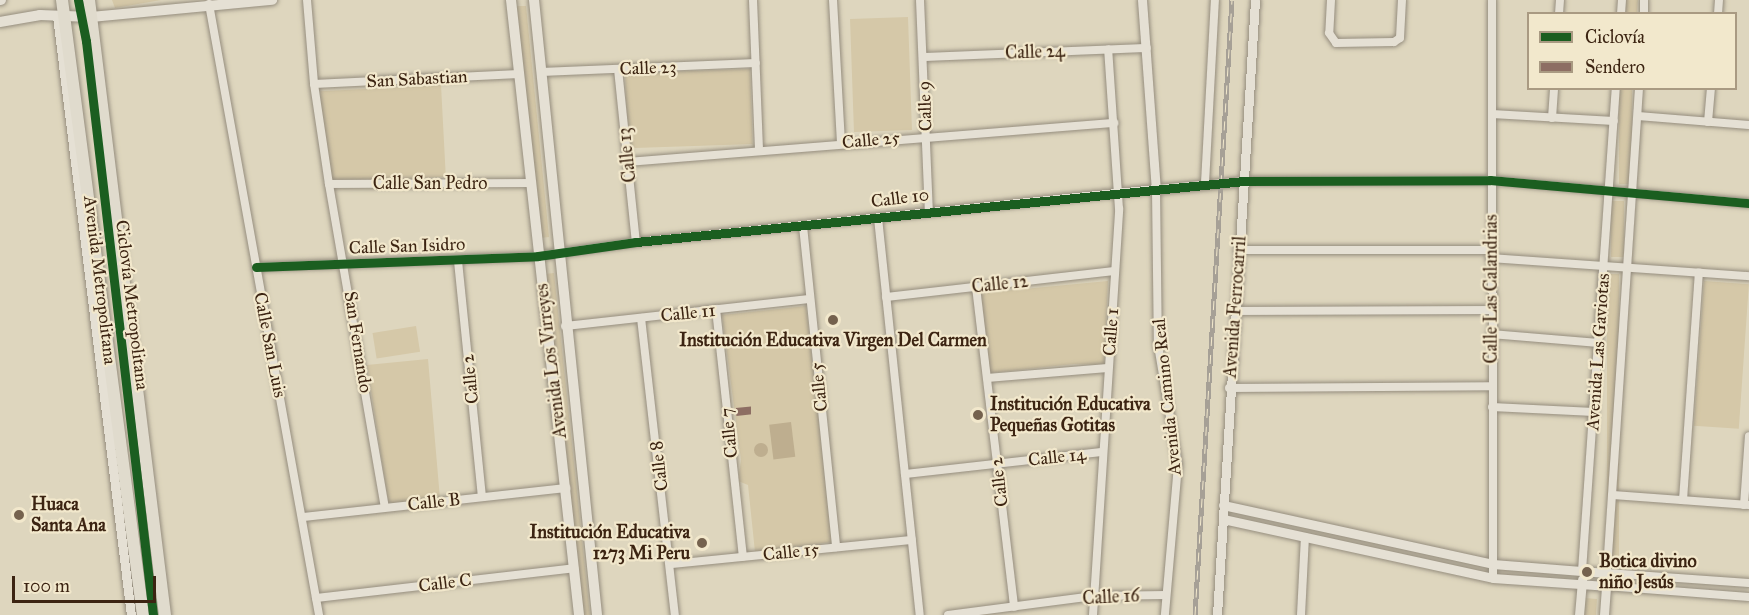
<!DOCTYPE html>
<meta charset="utf-8">
<style>
body{margin:0}
#map{position:relative;width:1749px;height:615px;overflow:hidden;background:#ded6be;font-family:"IM FELL Great Primer",serif}
div>[style]{position:absolute}
.green>*{inset:0;background:#d5c8a8;transform-origin:0 0}
.water>*{inset:0;background:#beae8f;transform-origin:0 0}
.round{border-radius:50%}
.roads{filter:drop-shadow(0 0 2px #958d7e) drop-shadow(0 0 2px #958d7e)}
.minor>*{height:8px;margin:-4px;padding:0 4px;transform-origin:4px;border-radius:4px;background:#e5e0d4}
.tertiary>*{height:9px;margin:-4.5px;padding:0 4.5px;transform-origin:4.5px;border-radius:4.5px;background:#e5e0d4}
.secondary>*{height:10px;margin:-5px;padding:0 5px;transform-origin:5px;border-radius:5px;background:#e5e0d4}
.primary>*{height:12px;margin:-6px;padding:0 6px;transform-origin:6px;border-radius:6px;background:#e0dbcd}
.rail>*{height:5px;margin-top:-2.5px;transform-origin:0;background:repeating-linear-gradient(90deg,#f2e8cc 0 9px,#a6a096 0 18px);box-sizing:border-box;border-block:2px solid #a6a096}
.quiet>*{height:8px;margin-top:-4px;transform-origin:0;background:repeating-linear-gradient(90deg,#8d6e63 0 15px,transparent 0 23px)}
.cycleway>*{height:9px;margin:-4.5px;padding:0 4.5px;transform-origin:4.5px;border-radius:4.5px;background:#1b5e20}
.dots>*{width:16px;height:16px;translate:-50% -50%;box-sizing:border-box;border:3px solid #f2e8cc;border-radius:50%}
span{translate:-50% -50%;white-space:nowrap;text-align:center;line-height:1.15;-webkit-text-stroke:4.5px #f2e8cc;paint-order:stroke}
.street-label{font-size:18px;color:#3c2412}
.poi-label{font-size:18px;color:#3c2412;font-weight:700}
.left{translate:0 -50%;text-align:left}
.right{translate:-100% -50%;text-align:right}
.legend{position:absolute;left:1527px;top:12px;width:210px;height:78px;box-sizing:border-box;background:#f2e8cc;border:2px solid #a99a82;margin:0;padding:8px 10px;list-style:none;font-size:18px;color:#3c2412}
.legend li{display:flex;align-items:center;gap:12px;height:30px}
.legend b{width:30px;border:2px solid #a99a82}
.scale{position:absolute;left:12px;top:576px;width:144px;height:27px;box-sizing:border-box;border:3px solid #3c2412;border-top:0;padding-left:8px;font-size:18px;line-height:21px;white-space:nowrap;color:#3c2412;-webkit-text-stroke:4px #f2e8cc;paint-order:stroke}
</style>
<div id="map">
<div class="green">
<i style="clip-path:polygon(112px 0,161px 0,115px 8px)"></i>
<i style="clip-path:polygon(1625px 0,1638px 0,1637px 13px,1624px 14px)"></i>
<i style="clip-path:polygon(515px 6px,526px 6px,549px 237px,541px 238px)"></i>
<i style="left:908px;top:17px;width:113px;height:58px;rotate:88deg"></i>
<i style="left:750px;top:69px;width:75px;height:125px;rotate:88deg"></i>
<i style="left:441px;top:85px;width:92px;height:121px;rotate:87deg"></i>
<i style="left:1619px;top:89px;width:13px;height:95px"></i>
<i style="left:1611px;top:201px;width:13px;height:56px"></i>
<i style="left:554px;top:273px;width:344px;height:10px;rotate:84deg"></i>
<i style="left:1607px;top:274px;width:12px;height:290px"></i>
<i style="clip-path:polygon(1108px 281px,1104px 365px,1074px 364px,989px 373px,981px 293px)"></i>
<i style="left:1704px;top:281px;width:45px;height:145px;rotate:4deg"></i>
<i style="clip-path:polygon(806px 306px,832px 542px,755px 552px,748px 485px,738px 481px,741px 460px,722px 315px)"></i>
<i style="left:416px;top:326px;width:26px;height:44px;rotate:81deg"></i>
<i style="clip-path:polygon(428px 359px,440px 499px,392px 503px,388px 501px,367px 365px)"></i>
<i style="left:1584px;top:598px;width:13px;height:17px;rotate:4deg"></i>
</div>
<div class="water">
<i style="left:791px;top:422px;width:35px;height:22px;rotate:83deg"></i>
<i class="round" style="left:754px;top:443px;width:14px;height:14px"></i>
</div>
<div class="roads">
<div class="minor">
<i style="left:307px;top:0;width:84px;rotate:85.2deg"></i>
<i style="left:314px;top:84px;width:101px;rotate:81.5deg"></i>
<i style="left:329px;top:184px;width:328px;rotate:80.2deg"></i>
<i style="left:753px;top:0;width:149px;rotate:87.7deg"></i>
<i style="left:833px;top:0;width:143px;rotate:86.8deg"></i>
<i style="left:920px;top:0;width:211px;rotate:87.6deg"></i>
<i style="left:1331px;top:0;width:33px;rotate:93deg"></i>
<i style="left:1329px;top:33px;width:12px;rotate:55deg"></i>
<i style="left:1336px;top:43px;width:58px;rotate:-1deg"></i>
<i style="left:1394px;top:42px;width:7px;rotate:-34deg"></i>
<i style="left:1400px;top:38px;width:38px;rotate:-87deg"></i>
<i style="left:1492px;top:0;width:578px;rotate:89.9deg"></i>
<i style="left:209px;top:4px;width:621px;rotate:79.79deg"></i>
<i style="left:1559px;top:14px;width:14px;rotate:-86deg"></i>
<i style="left:1621px;top:14px;width:14px;rotate:-86deg"></i>
<i style="left:1644px;top:14px;width:14px;rotate:-90deg"></i>
<i style="left:1718px;top:14px;width:14px;rotate:-86deg"></i>
<i style="left:923px;top:57px;width:224px;rotate:-2.3deg"></i>
<i style="left:618px;top:69px;width:174px;rotate:84.1deg"></i>
<i style="left:541px;top:72px;width:215px;rotate:-2.4deg"></i>
<i style="left:314px;top:84px;width:205px;rotate:-2.8deg"></i>
<i style="left:1639px;top:88px;width:486px;rotate:93.8deg"></i>
<i style="left:1607px;top:573px;width:142px;rotate:4deg"></i>
<i style="left:1492px;top:114px;width:122px;rotate:3.3deg"></i>
<i style="left:1638px;top:116px;width:111px;rotate:4.6deg"></i>
<i style="left:1552px;top:118px;width:30px;rotate:-86deg"></i>
<i style="left:1708px;top:122px;width:34px;rotate:-85deg"></i>
<i style="left:628px;top:162px;width:488px;rotate:-4.6deg"></i>
<i style="left:1244px;top:181px;width:246px;rotate:-0.2deg"></i>
<i style="left:1490px;top:180px;width:260px;rotate:5.1deg"></i>
<i style="left:1205px;top:183px;width:183px;rotate:-86.9deg"></i>
<i style="left:329px;top:184px;width:201px;rotate:-0.3deg"></i>
<i style="left:878px;top:218px;width:399px;rotate:84deg"></i>
<i style="left:803px;top:226px;width:323px;rotate:84.1deg"></i>
<i style="left:1238px;top:250px;width:252px"></i>
<i style="left:1490px;top:258px;width:260px;rotate:4deg"></i>
<i style="left:458px;top:261px;width:237px;rotate:84.2deg"></i>
<i style="left:256px;top:267px;width:282px;rotate:-2.2deg"></i>
<i style="left:538px;top:256px;width:99px;rotate:-8.1deg"></i>
<i style="left:636px;top:242px;width:523px;rotate:-5.82deg"></i>
<i style="left:1156px;top:189px;width:156px;rotate:89.3deg"></i>
<i style="left:1158px;top:345px;width:122px;rotate:80.5deg"></i>
<i style="left:1178px;top:465px;width:151px;rotate:95deg"></i>
<i style="left:976px;top:287px;width:322px;rotate:83.2deg"></i>
<i style="left:886px;top:297px;width:230px;rotate:-6.5deg"></i>
<i style="left:716px;top:309px;width:249px;rotate:83.8deg"></i>
<i style="left:1234px;top:311px;width:256px;rotate:-0.2deg"></i>
<i style="left:641px;top:318px;width:299px;rotate:83.5deg"></i>
<i style="left:565px;top:326px;width:246px;rotate:-6.3deg"></i>
<i style="left:1491px;top:334px;width:108px;rotate:4.8deg"></i>
<i style="left:987px;top:378px;width:121px;rotate:-4.7deg"></i>
<i style="left:1229px;top:388px;width:263px;rotate:-0.4deg"></i>
<i style="left:1492px;top:407px;width:102px;rotate:2.8deg"></i>
<i style="left:905px;top:474px;width:198px;rotate:-6.4deg"></i>
<i style="left:1613px;top:495px;width:136px;rotate:4.2deg"></i>
<i style="left:1683px;top:500px;width:228px;rotate:-86deg"></i>
<i style="left:1744px;top:505px;width:69px;rotate:-85.9deg"></i>
<i style="left:303px;top:517px;width:265px;rotate:-6.3deg"></i>
<i style="left:671px;top:564px;width:242px;rotate:-5.7deg"></i>
<i style="left:1582px;top:571px;width:484px;rotate:-86deg"></i>
<i style="left:1606px;top:586px;width:143px;rotate:4.4deg"></i>
<i style="left:316px;top:598px;width:260px;rotate:-6.6deg"></i>
<i style="left:948px;top:615px;width:147px;rotate:-7.4deg"></i>
<i style="left:1094px;top:596px;width:72px;rotate:-0.8deg"></i>
<i style="left:1093px;top:615px;width:407px;rotate:-86.3deg"></i>
<i style="left:1119px;top:209px;width:160px;rotate:-93.9deg"></i>
<i style="left:1301px;top:615px;width:78px;rotate:-87.1deg"></i>
</div>
<div class="tertiary">
<i style="left:1142px;top:0;width:190px;rotate:85.8deg"></i>
<i style="left:1156px;top:189px;width:88px;rotate:-5.2deg"></i>
<i style="left:57px;top:16px;width:604px;rotate:82.96deg"></i>
<i style="left:1223px;top:505px;width:276px;rotate:12.3deg"></i>
<i style="left:1493px;top:564px;width:114px;rotate:4.5deg"></i>
<i style="left:1607px;top:573px;width:42px;rotate:94.1deg"></i>
<i style="left:1223px;top:519px;width:276px;rotate:12.3deg"></i>
<i style="left:1493px;top:578px;width:113px;rotate:4deg"></i>
<i style="left:1217px;top:615px;width:616px;rotate:-86.46deg"></i>
<i style="left:1579px;top:615px;width:36px;rotate:-85deg"></i>
</div>
<div class="secondary">
<i style="left:0;top:0;width:1px"></i>
<i style="left:511px;top:0;width:619px;rotate:83.69deg"></i>
<i style="left:534px;top:0;width:618px;rotate:84.15deg"></i>
<i style="left:0;top:22px;width:41px;rotate:-9.9deg"></i>
<i style="left:40px;top:15px;width:51px;rotate:2.2deg"></i>
<i style="left:91px;top:17px;width:182px;rotate:-5.4deg"></i>
</div>
<div class="primary">
<i style="left:62px;top:0;width:620px;rotate:82.5deg"></i>
<i style="left:89px;top:0;width:620px;rotate:82.96deg"></i>
</div>
</div>
<div class="rail">
<i style="left:1195px;top:615px;width:616px;rotate:-86.56deg"></i>
</div>
<div class="quiet">
<i style="left:736px;top:412px;width:18px;rotate:-6deg"></i>
</div>
<div class="cycleway">
<i style="left:78px;top:0;width:42px;rotate:79deg"></i>
<i style="left:86px;top:41px;width:578px;rotate:83.34deg"></i>
<i style="left:256px;top:267px;width:282px;rotate:-2.2deg"></i>
<i style="left:538px;top:256px;width:99px;rotate:-8.1deg"></i>
<i style="left:636px;top:242px;width:611px;rotate:-5.73deg"></i>
<i style="left:1244px;top:181px;width:246px;rotate:-0.2deg"></i>
<i style="left:1490px;top:180px;width:260px;rotate:5.1deg"></i>
</div>
<div class="dots">
<i style="left:833px;top:320px;background:#75624e"></i>
<i style="left:978px;top:415px;background:#75624e"></i>
<i style="left:19px;top:515px;background:#75624e"></i>
<i style="left:702px;top:543px;background:#75624e"></i>
<i style="left:1587px;top:572px;background:#75624e"></i>
</div>
<div class="street-label">
<span style="left:1035px;top:52px;rotate:-2deg">Calle 24</span>
<span style="left:648px;top:68px;rotate:-2deg">Calle 23</span>
<span style="left:417px;top:79px;rotate:-3deg">San Sabastian</span>
<span style="left:925px;top:106px;rotate:-92deg">Calle 9</span>
<span style="left:871px;top:140px;rotate:-5deg">Calle 25</span>
<span style="left:627px;top:155px;rotate:-96deg">Calle 13</span>
<span style="left:430px;top:183px">Calle San Pedro</span>
<span style="left:900px;top:198px;rotate:-7deg">Calle 10</span>
<span style="left:407px;top:246px;rotate:-2deg">Calle San Isidro</span>
<span style="left:100px;top:280px;rotate:83deg">Avenida Metropolitana</span>
<span style="left:1000px;top:284px;rotate:-6deg">Calle 12</span>
<span style="left:1491px;top:289px;rotate:-90deg">Calle Las Calandrias</span>
<span style="left:132px;top:305px;rotate:83deg">Ciclovía Metropolitana</span>
<span style="left:1235px;top:307px;rotate:-86deg">Avenida Ferrocarril</span>
<span style="left:688px;top:313px;rotate:-6deg">Calle 11</span>
<span style="left:1111px;top:332px;rotate:-86deg">Calle 1</span>
<span style="left:358px;top:342px;rotate:81deg">San Fernando</span>
<span style="left:270px;top:345px;rotate:79deg">Calle San Luis</span>
<span style="left:1598px;top:352px;rotate:-86deg">Avenida Las Gaviotas</span>
<span style="left:551px;top:361px;rotate:-97deg">Avenida Los Virreyes</span>
<span style="left:470px;top:379px;rotate:-96deg">Calle 2</span>
<span style="left:819px;top:387px;rotate:-96deg">Calle 5</span>
<span style="left:1167px;top:397px;rotate:-96deg">Avenida Camino Real</span>
<span style="left:729px;top:433px;rotate:-96deg">Calle 7</span>
<span style="left:1057px;top:457px;rotate:-6deg">Calle 14</span>
<span style="left:659px;top:466px;rotate:-97deg">Calle 8</span>
<span style="left:999px;top:482px;rotate:-97deg">Calle 2</span>
<span style="left:434px;top:502px;rotate:-6deg">Calle B</span>
<span style="left:791px;top:552px;rotate:-6deg">Calle 15</span>
<span style="left:445px;top:583px;rotate:-7deg">Calle C</span>
<span style="left:1111px;top:597px;rotate:-3deg">Calle 16</span>
</div>
<div class="poi-label">
<span style="left:833px;top:340px">Institución Educativa Virgen Del Carmen</span>
<span class="left" style="left:990px;top:415px">Institución Educativa<br>Pequeñas Gotitas</span>
<span class="left" style="left:31px;top:515px">Huaca<br>Santa Ana</span>
<span class="right" style="left:690px;top:543px">Institución Educativa<br>1273 Mi Peru</span>
<span class="left" style="left:1599px;top:572px">Botica divino<br>niño Jesús</span>
</div>
<ul class="legend">
<li><b style="height:8px;background:#1b5e20"></b>Ciclovía</li>
<li><b style="height:8px;background:#8d6e63"></b>Sendero</li>
</ul>
<div class="scale">100 m</div>
</div>
